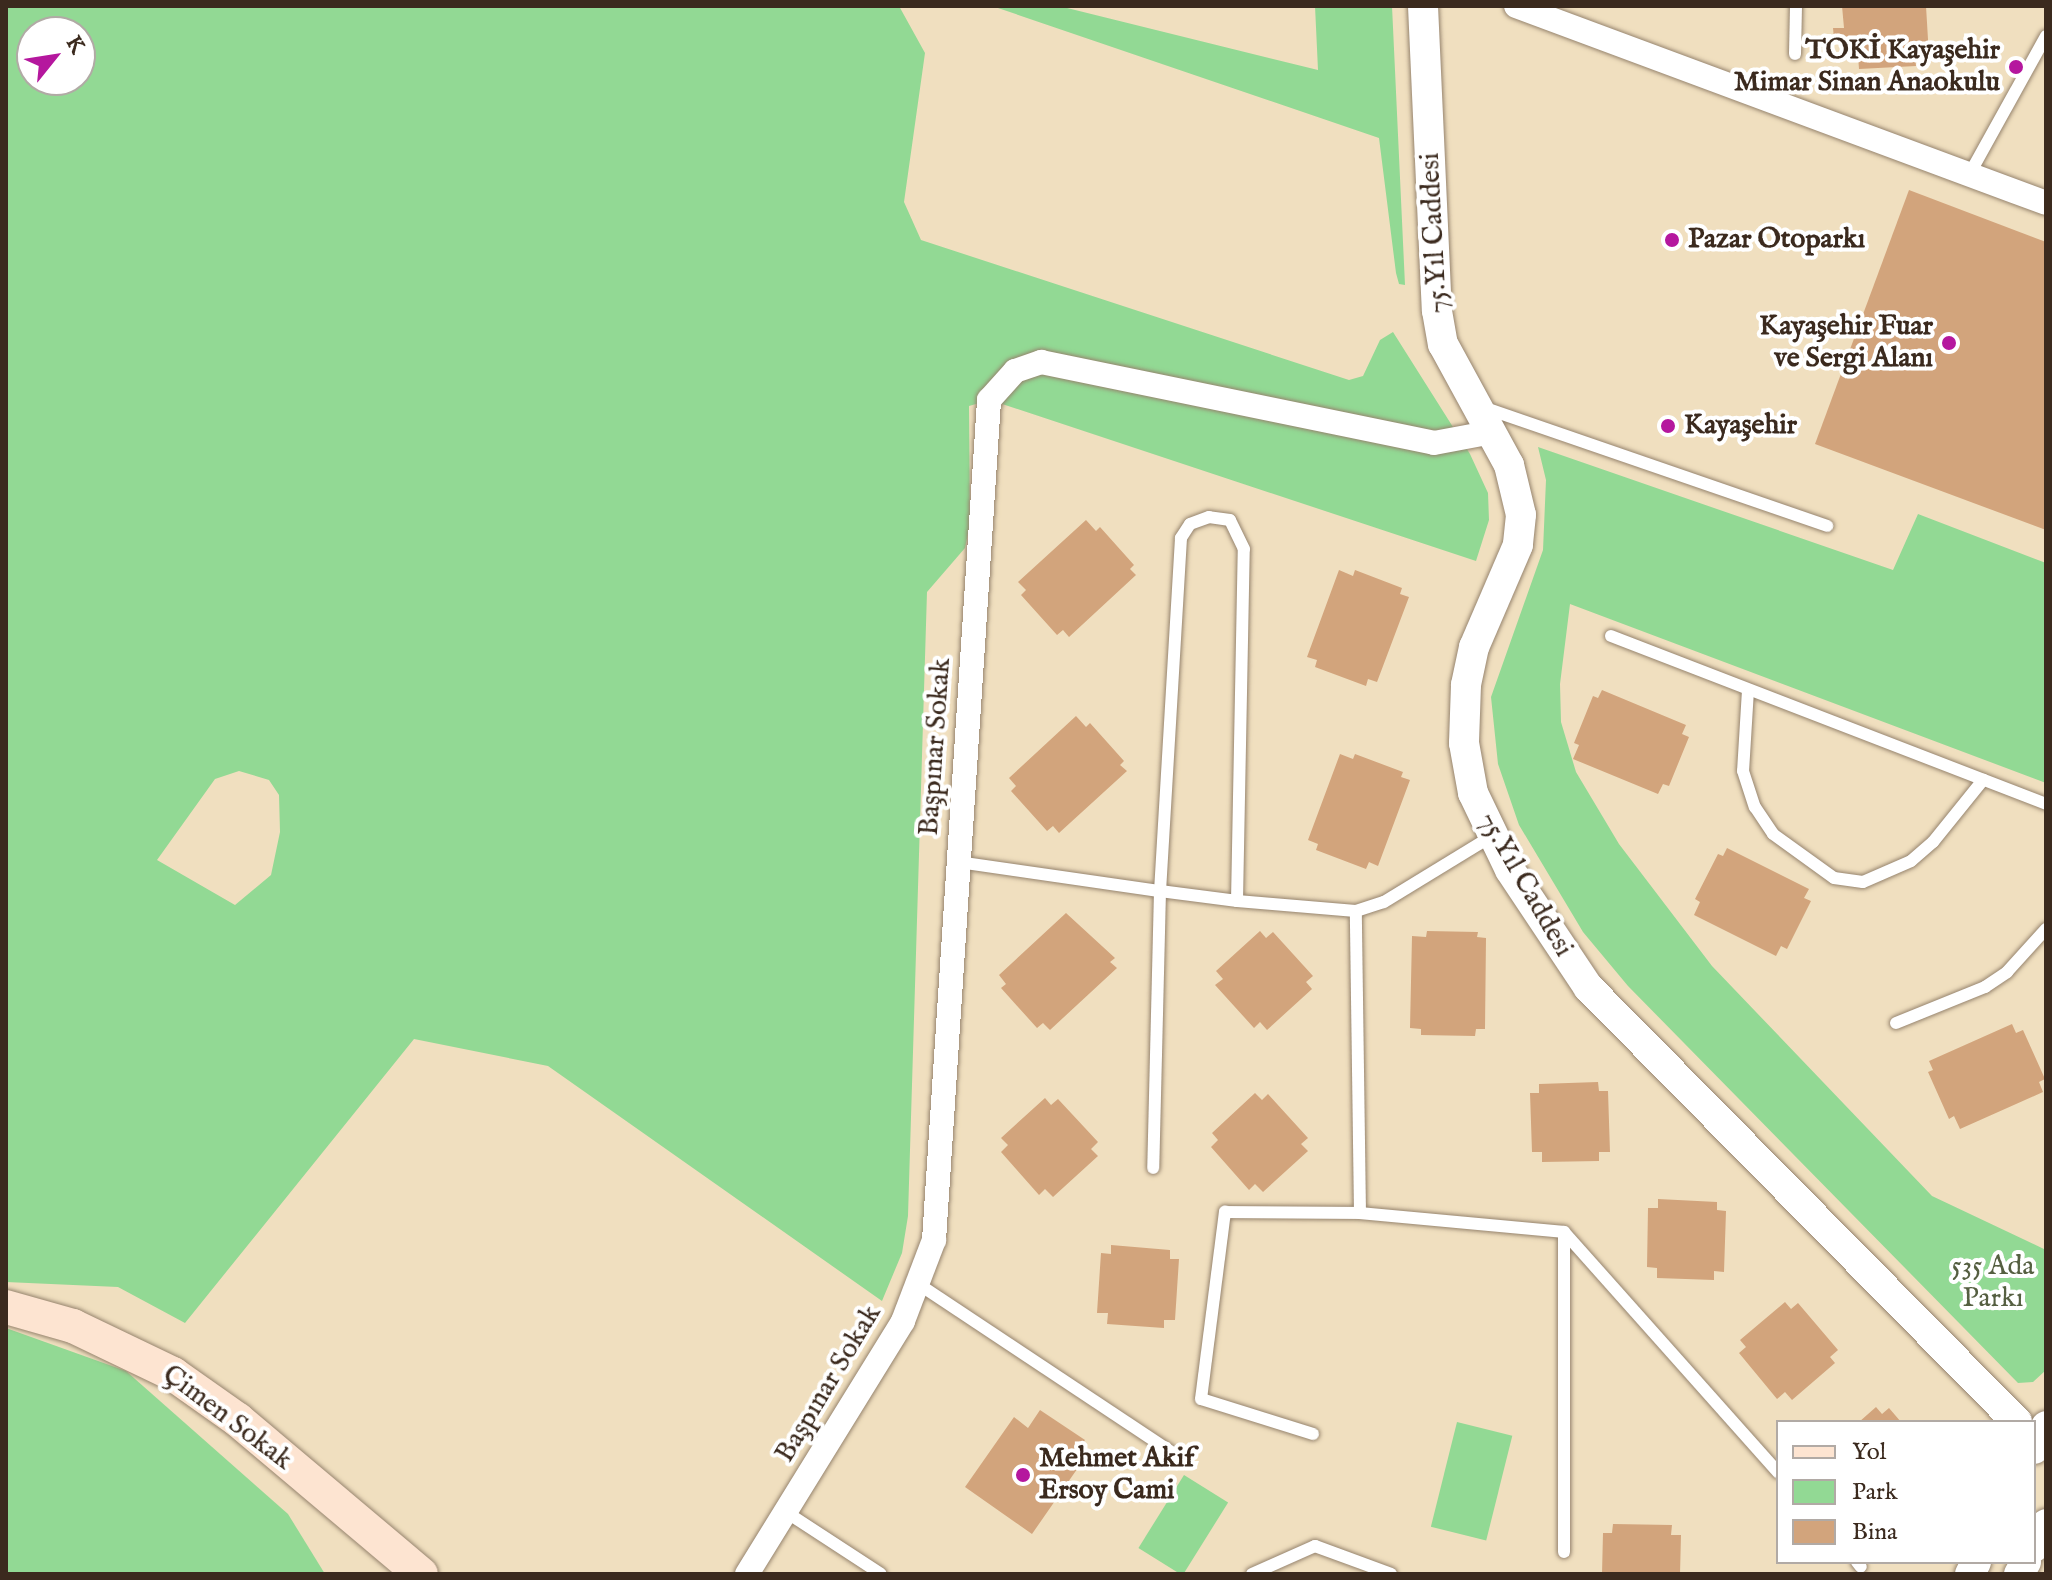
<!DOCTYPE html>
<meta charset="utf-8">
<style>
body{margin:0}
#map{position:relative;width:2052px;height:1580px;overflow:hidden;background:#f0dfbf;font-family:"IM FELL English",serif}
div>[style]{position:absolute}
.green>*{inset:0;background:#92d994;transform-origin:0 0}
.building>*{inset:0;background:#d2a47c}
.roads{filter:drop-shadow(0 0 2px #96846e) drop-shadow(0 0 2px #96846e)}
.service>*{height:12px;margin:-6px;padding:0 6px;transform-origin:6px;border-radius:6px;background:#fff}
.minor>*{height:24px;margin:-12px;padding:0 12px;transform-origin:12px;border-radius:12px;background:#fff}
.tertiary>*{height:30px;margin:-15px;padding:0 15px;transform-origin:15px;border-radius:15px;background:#fff}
.secondary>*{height:34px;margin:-17px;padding:0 17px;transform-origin:17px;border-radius:17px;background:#fde4d1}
.dots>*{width:22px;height:22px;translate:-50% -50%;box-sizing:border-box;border:4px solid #fff;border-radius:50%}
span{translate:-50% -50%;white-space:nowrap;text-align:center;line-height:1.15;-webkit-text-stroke:8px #fff;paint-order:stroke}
.poi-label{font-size:28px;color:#3b2a1e;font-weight:700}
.right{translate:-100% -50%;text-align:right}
.left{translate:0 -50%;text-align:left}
.street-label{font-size:28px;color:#3b2a1e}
.park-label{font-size:28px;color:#555f41}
.frame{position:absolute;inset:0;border:8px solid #3b2a1e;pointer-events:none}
.legend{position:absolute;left:1776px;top:1420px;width:260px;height:144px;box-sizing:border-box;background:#fff;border:2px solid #b1aaa5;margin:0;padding:10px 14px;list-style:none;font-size:24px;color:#3b2a1e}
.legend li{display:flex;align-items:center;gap:16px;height:40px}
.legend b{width:40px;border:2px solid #b1aaa5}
.north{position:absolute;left:16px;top:16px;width:80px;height:80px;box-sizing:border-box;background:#fff;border:2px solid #b1aaa5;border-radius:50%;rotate:60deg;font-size:22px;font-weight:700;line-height:32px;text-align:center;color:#3b2a1e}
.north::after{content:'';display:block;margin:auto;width:28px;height:36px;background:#b5179e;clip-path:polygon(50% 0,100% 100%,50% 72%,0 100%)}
</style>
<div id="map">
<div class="green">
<i style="clip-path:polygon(evenodd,6px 6px,899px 6px,925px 53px,904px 202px,921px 240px,1349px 380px,1363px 376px,1380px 340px,1393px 332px,1470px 454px,1488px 493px,1489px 520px,1476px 561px,990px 400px,969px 406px,970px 524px,965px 548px,927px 592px,908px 1216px,902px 1253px,882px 1301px,548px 1066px,414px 1039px,185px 1323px,118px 1287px,6px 1282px,6px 6px,32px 32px,80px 32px,80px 80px,32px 80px,32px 32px,6px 6px,239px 771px,269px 780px,279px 795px,280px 832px,271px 875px,235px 905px,157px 860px,215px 779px,239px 771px)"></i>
<i style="clip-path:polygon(992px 6px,1059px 6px,1318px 70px,1315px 6px,1392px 6px,1405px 285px,1399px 284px,1396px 273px,1379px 138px)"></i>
<i style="clip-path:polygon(1538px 447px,1893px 570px,1918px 514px,2046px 563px,2046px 783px,1570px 604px,1560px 684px,1561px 722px,1576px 772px,1619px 844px,1712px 966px,1932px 1196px,2046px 1250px,2046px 1370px,2033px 1382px,2018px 1383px,1628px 986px,1583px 932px,1519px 825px,1498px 764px,1491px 697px,1543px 550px,1546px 480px)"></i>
<i style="clip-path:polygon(6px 1328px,126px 1371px,288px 1514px,325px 1574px,6px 1574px)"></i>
<i style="left:1457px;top:1422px;width:57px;height:108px;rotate:14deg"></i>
<i style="left:1184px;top:1475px;width:52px;height:86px;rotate:32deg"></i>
</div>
<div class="building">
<i style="clip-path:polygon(1842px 6px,1926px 6px,1929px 56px,1915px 57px,1916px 66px,1859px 69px,1858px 56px,1848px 57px,1847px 38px,1834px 39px,1833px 28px,1844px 28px)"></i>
<i style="clip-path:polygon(1909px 190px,2046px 242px,2046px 530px,1815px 444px)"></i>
<i style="clip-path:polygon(1086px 520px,1096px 531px,1100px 527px,1134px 565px,1130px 569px,1136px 575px,1069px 637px,1063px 630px,1057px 635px,1021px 595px,1026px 590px,1018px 582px)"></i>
<i style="clip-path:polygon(1339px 570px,1353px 576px,1355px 570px,1402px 588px,1400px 594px,1409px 597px,1377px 682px,1368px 679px,1366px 686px,1315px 667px,1317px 660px,1307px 657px)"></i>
<i style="clip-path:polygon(1602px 690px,1686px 725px,1682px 734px,1689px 737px,1669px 786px,1663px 784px,1658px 794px,1573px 759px,1579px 745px,1574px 743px,1593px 696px,1598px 698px)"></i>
<i style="clip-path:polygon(1076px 716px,1086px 727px,1090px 723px,1124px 761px,1120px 765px,1127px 771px,1059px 833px,1053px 826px,1047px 831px,1011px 791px,1016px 786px,1009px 778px)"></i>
<i style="clip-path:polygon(1340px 754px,1353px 759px,1355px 754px,1403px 772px,1401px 777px,1410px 780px,1378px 866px,1369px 862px,1366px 869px,1316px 850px,1318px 844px,1308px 840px)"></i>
<i style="clip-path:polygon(1727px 848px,1809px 889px,1804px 898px,1811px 901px,1787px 949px,1781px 946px,1776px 956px,1694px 915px,1700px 902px,1695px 899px,1718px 854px,1723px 856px)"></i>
<i style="clip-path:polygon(1066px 913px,1115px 958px,1110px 962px,1117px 968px,1050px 1030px,1043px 1023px,1037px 1028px,1001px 988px,1006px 984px,999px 975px)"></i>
<i style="clip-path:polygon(1260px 931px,1266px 938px,1273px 932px,1313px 976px,1306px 982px,1312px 989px,1267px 1030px,1260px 1022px,1254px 1028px,1215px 985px,1223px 979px,1216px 971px)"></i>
<i style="clip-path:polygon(1427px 931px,1478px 932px,1477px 937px,1486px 938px,1485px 1029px,1476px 1029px,1475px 1036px,1421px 1035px,1421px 1029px,1410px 1028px,1412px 936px,1426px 937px)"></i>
<i style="clip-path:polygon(2012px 1024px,2016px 1033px,2023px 1030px,2045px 1079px,2039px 1082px,2043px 1092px,1960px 1129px,1954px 1116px,1949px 1119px,1928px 1072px,1933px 1070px,1929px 1061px)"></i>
<i style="clip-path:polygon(1598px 1082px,1599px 1091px,1608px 1091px,1610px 1152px,1599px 1152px,1599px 1161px,1542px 1162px,1542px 1152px,1532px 1152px,1530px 1093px,1539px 1093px,1539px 1084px)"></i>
<i style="clip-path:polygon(1255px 1093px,1262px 1100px,1268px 1094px,1308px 1138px,1301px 1144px,1308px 1151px,1263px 1192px,1255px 1184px,1249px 1190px,1211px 1147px,1218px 1140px,1212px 1133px)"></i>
<i style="clip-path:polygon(1045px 1098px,1051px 1105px,1058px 1099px,1098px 1142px,1091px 1149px,1098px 1156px,1053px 1197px,1045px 1189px,1039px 1195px,1001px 1152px,1008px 1145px,1001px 1138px)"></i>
<i style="clip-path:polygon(1658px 1199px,1717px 1202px,1717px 1210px,1726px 1211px,1724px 1272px,1714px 1271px,1714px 1280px,1657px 1278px,1657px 1268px,1647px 1267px,1648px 1208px,1658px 1208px)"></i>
<i style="clip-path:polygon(1111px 1245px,1170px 1250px,1170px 1259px,1179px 1259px,1175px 1320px,1164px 1320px,1164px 1328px,1107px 1324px,1108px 1313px,1097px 1313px,1101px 1253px,1111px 1254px)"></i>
<i style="clip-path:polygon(1785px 1302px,1791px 1309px,1798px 1303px,1838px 1350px,1830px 1357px,1835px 1363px,1792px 1400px,1785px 1392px,1777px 1399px,1739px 1353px,1746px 1347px,1740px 1340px)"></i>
<i style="clip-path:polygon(1876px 1407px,1882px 1414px,1889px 1408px,1901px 1422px,1859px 1422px)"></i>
<i style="clip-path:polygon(1040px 1410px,1085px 1440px,1074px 1456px,1082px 1462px,1032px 1534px,965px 1487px,1014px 1417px,1028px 1428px)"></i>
<i style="clip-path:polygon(1613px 1524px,1672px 1525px,1671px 1535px,1681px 1535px,1680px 1574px,1602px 1574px,1603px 1533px,1612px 1533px)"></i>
</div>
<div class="roads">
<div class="service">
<i style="left:1795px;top:54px;width:48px;rotate:-88.8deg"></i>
<i style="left:1969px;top:175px;width:159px;rotate:-61deg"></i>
<i style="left:1485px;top:408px;width:362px;rotate:19deg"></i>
<i style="left:1611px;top:636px;width:466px;rotate:21.1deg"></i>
<i style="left:1748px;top:690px;width:81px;rotate:93.5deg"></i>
<i style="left:1743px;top:771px;width:38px;rotate:72deg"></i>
<i style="left:1755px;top:807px;width:32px;rotate:56deg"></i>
<i style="left:1773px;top:834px;width:75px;rotate:35.8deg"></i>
<i style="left:1834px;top:878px;width:29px;rotate:8deg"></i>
<i style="left:1863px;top:882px;width:52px;rotate:-23.6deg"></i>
<i style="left:1911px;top:861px;width:29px;rotate:-41deg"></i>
<i style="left:1933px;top:842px;width:80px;rotate:-51.1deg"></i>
<i style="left:958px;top:862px;width:204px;rotate:8.2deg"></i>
<i style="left:1160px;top:891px;width:277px;rotate:91.4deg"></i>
<i style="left:1237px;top:901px;width:352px;rotate:-88.9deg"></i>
<i style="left:1244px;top:549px;width:32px;rotate:-116deg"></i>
<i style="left:1230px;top:520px;width:21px;rotate:-172deg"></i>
<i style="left:1209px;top:517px;width:20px;rotate:160deg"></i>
<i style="left:1190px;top:524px;width:17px;rotate:123deg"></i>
<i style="left:1181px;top:538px;width:354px;rotate:93.4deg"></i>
<i style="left:1160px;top:891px;width:78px;rotate:7.4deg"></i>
<i style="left:1237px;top:901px;width:119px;rotate:4.8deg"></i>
<i style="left:1356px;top:911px;width:29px;rotate:-18deg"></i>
<i style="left:1384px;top:902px;width:127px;rotate:-31.4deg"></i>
<i style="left:1896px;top:1023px;width:96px;rotate:-22deg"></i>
<i style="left:1985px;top:987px;width:27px;rotate:-34deg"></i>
<i style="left:2007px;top:972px;width:58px;rotate:-47.8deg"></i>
<i style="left:1360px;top:1213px;width:205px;rotate:5.3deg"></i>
<i style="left:1564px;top:1232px;width:322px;rotate:48.3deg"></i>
<i style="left:920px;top:1285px;width:312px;rotate:33.6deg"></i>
<i style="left:1313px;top:1434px;width:117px;rotate:-162.6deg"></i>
<i style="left:1201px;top:1399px;width:189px;rotate:-82.7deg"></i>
<i style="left:1225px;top:1212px;width:135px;rotate:0.4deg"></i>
<i style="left:1360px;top:1213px;width:302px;rotate:-90.8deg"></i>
<i style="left:786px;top:1512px;width:113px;rotate:33.1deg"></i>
<i style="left:1564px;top:1552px;width:320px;rotate:-90deg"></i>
<i style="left:1857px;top:1562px;width:6px;rotate:51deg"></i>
<i style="left:1252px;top:1574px;width:69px;rotate:-24deg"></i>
<i style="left:1315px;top:1546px;width:81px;rotate:20.2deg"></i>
</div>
<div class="minor">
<i style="left:1516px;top:6px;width:565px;rotate:20.39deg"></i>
<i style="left:747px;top:1574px;width:297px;rotate:-58.3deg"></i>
<i style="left:903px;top:1321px;width:87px;rotate:-69.1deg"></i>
<i style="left:934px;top:1240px;width:842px;rotate:-86.25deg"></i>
<i style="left:989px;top:400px;width:39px;rotate:-48deg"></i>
<i style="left:1015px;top:371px;width:28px;rotate:-19deg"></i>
<i style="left:1041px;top:362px;width:401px;rotate:11.6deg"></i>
<i style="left:1434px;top:443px;width:60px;rotate:-10.6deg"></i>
</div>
<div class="tertiary">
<i style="left:1423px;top:6px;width:305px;rotate:87.4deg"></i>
<i style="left:1437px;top:311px;width:34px;rotate:80deg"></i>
<i style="left:1443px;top:344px;width:138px;rotate:61.4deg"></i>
<i style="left:1509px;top:465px;width:51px;rotate:76.5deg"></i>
<i style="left:1521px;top:515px;width:30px;rotate:96deg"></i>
<i style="left:1518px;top:545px;width:111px;rotate:113.3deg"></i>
<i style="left:1474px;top:647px;width:39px;rotate:102deg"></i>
<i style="left:1466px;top:685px;width:58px;rotate:92deg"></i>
<i style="left:1464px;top:743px;width:51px;rotate:79.8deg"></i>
<i style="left:1473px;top:793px;width:85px;rotate:64.3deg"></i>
<i style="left:1510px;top:870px;width:141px;rotate:56.3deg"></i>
<i style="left:1588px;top:987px;width:611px;rotate:45.4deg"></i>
<i style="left:2034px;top:1449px;width:26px;rotate:-62deg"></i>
<i style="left:2034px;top:1547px;width:26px;rotate:-62deg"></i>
<i style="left:1970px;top:1574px;width:13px;rotate:-63deg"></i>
<i style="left:2019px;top:1574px;width:14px;rotate:-60deg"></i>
</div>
<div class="secondary">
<i style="left:6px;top:1307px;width:70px;rotate:15.8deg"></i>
<i style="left:73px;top:1326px;width:111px;rotate:25.6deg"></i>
<i style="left:173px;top:1374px;width:80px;rotate:35.3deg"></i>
<i style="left:238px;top:1420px;width:239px;rotate:40.1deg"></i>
</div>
</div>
<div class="dots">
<i style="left:2016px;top:67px;background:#b5179e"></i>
<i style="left:1672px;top:240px;background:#b5179e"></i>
<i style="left:1949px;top:343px;background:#b5179e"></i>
<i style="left:1668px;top:426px;background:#b5179e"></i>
<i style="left:1023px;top:1475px;background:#b5179e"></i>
</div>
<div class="poi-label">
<span class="right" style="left:2000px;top:67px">TOKİ Kayaşehir<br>Mimar Sinan Anaokulu</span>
<span class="left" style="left:1688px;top:240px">Pazar Otoparkı</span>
<span class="right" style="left:1933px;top:343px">Kayaşehir Fuar<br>ve Sergi Alanı</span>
<span class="left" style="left:1684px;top:426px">Kayaşehir</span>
<span class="left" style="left:1039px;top:1475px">Mehmet Akif<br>Ersoy Cami</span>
</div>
<div class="street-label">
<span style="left:1435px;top:233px;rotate:-93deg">75.Yıl Caddesi</span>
<span style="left:936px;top:747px;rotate:-86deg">Başpınar Sokak</span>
<span style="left:1525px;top:885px;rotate:60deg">75.Yıl Caddesi</span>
<span style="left:829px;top:1384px;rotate:-59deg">Başpınar Sokak</span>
<span style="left:227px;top:1418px;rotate:37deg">Çimen Sokak</span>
</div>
<div class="park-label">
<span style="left:1993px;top:1283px">535 Ada<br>Parkı</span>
</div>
<div class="frame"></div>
<ul class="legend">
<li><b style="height:10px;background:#fde4d1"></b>Yol</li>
<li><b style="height:22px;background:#92d994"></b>Park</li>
<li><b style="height:22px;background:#d2a47c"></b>Bina</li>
</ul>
<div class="north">K</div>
</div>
